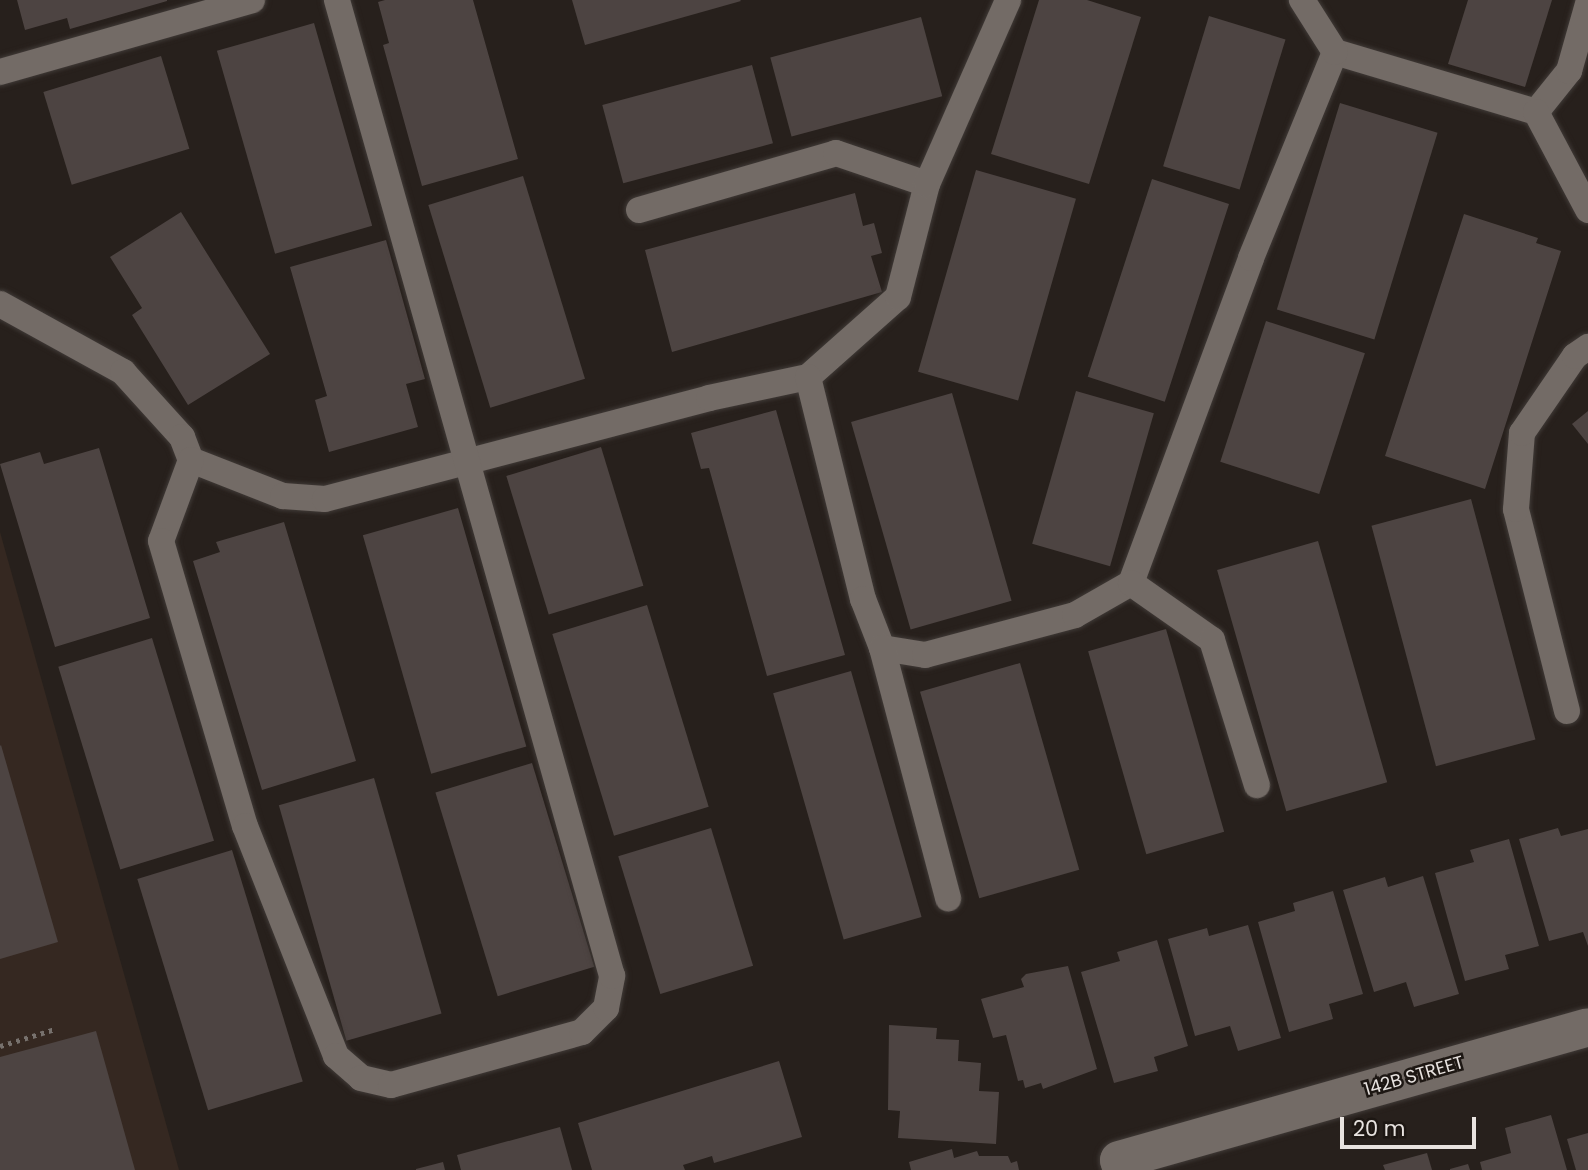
<!DOCTYPE html>
<style>
body{margin:0}
#map{position:relative;width:1588px;height:1170px;overflow:hidden;background:#27201c;font-family:Poppins,sans-serif}
div>[style]{position:absolute}
.built>*{inset:0;background:#352821}
.building>*{inset:0;background:#4d4442;transform-origin:0 0}
.path>*{height:4.5px;margin-top:-2.25px;transform-origin:0;background:repeating-linear-gradient(90deg,#77716d 0 3.5px,transparent 0 8.5px)}
.roads{filter:drop-shadow(0 0 2px #403a37) drop-shadow(0 0 2px #403a37)}
.service>*{height:26px;margin:-13px;padding:0 13px;transform-origin:13px;border-radius:13px;background:#736b66}
.minor>*{height:38px;margin:-19px;padding:0 19px;transform-origin:19px;border-radius:19px;background:#736b66}
span{translate:-50% -50%;white-space:nowrap;text-align:center;line-height:1.15;-webkit-text-stroke:5px #1d1713;paint-order:stroke}
.street-label{font-size:18px;color:#e8e3e0}
.scale{position:absolute;left:1340px;top:1117px;width:136px;height:32px;box-sizing:border-box;border:4px solid #e8e3e0;border-top:0;padding-left:9px;font-size:21px;line-height:24px;white-space:nowrap;color:#e8e3e0;-webkit-text-stroke:5px #1d1713;paint-order:stroke}
</style>
<div id="map">
<div class="built">
<i style="clip-path:polygon(0 532px,179px 1170px,0 1170px)"></i>
</div>
<div class="building">
<i style="clip-path:polygon(17px 0,167px 0,167px 1px,70px 29px,67px 18px,25px 30px)"></i>
<i style="clip-path:polygon(385px 0,473px 0,518px 159px,422px 186px,383px 45px,389px 43px,378px 2px)"></i>
<i style="clip-path:polygon(572px 0,740px 0,741px 1px,585px 45px)"></i>
<i style="clip-path:polygon(1039px 0,1087px 0,1141px 17px,1089px 184px,991px 154px)"></i>
<i style="clip-path:polygon(1468px 0,1552px 0,1525px 87px,1448px 64px)"></i>
<i style="left:1209px;top:16px;width:80px;height:157px;rotate:17deg"></i>
<i style="left:921px;top:17px;width:82px;height:156px;rotate:75deg"></i>
<i style="left:314px;top:23px;width:211px;height:101px;rotate:74deg"></i>
<i style="left:161px;top:56px;width:97px;height:123px;rotate:73deg"></i>
<i style="left:752px;top:65px;width:81px;height:155px;rotate:75deg"></i>
<i style="left:1340px;top:103px;width:102px;height:216px;rotate:17deg"></i>
<i style="left:976px;top:170px;width:104px;height:210px;rotate:16deg"></i>
<i style="left:523px;top:176px;width:212px;height:99px;rotate:73deg"></i>
<i style="left:1152px;top:179px;width:81px;height:208px;rotate:18deg"></i>
<i style="clip-path:polygon(855px 193px,863px 226px,874px 223px,882px 253px,871px 256px,882px 292px,672px 352px,645px 250px)"></i>
<i style="clip-path:polygon(181px 212px,270px 354px,188px 405px,132px 315px,142px 308px,110px 257px)"></i>
<i style="clip-path:polygon(1464px 214px,1538px 238px,1536px 243px,1561px 251px,1485px 489px,1385px 456px)"></i>
<i style="clip-path:polygon(386px 240px,425px 379px,406px 384px,418px 427px,329px 452px,315px 400px,327px 396px,290px 267px)"></i>
<i style="left:1266px;top:321px;width:104px;height:148px;rotate:18deg"></i>
<i style="left:1076px;top:391px;width:81px;height:159px;rotate:16deg"></i>
<i style="left:952px;top:393px;width:216px;height:105px;rotate:74deg"></i>
<i style="clip-path:polygon(776px 410px,845px 655px,767px 676px,709px 468px,701px 469px,691px 433px)"></i>
<i style="clip-path:polygon(1588px 411px,1588px 444px,1572px 424px)"></i>
<i style="left:601px;top:447px;width:145px;height:99px;rotate:73deg"></i>
<i style="clip-path:polygon(99px 448px,150px 618px,55px 647px,0 464px,40px 452px,44px 464px)"></i>
<i style="left:1471px;top:499px;width:249px;height:103px;rotate:75deg"></i>
<i style="left:458px;top:508px;width:248px;height:99px;rotate:74deg"></i>
<i style="clip-path:polygon(284px 522px,356px 761px,262px 790px,193px 561px,220px 552px,216px 542px)"></i>
<i style="left:1318px;top:541px;width:251px;height:105px;rotate:74deg"></i>
<i style="left:647px;top:605px;width:211px;height:99px;rotate:73deg"></i>
<i style="left:1166px;top:629px;width:211px;height:81px;rotate:74deg"></i>
<i style="left:152px;top:638px;width:212px;height:98px;rotate:73deg"></i>
<i style="left:1020px;top:663px;width:215px;height:104px;rotate:74deg"></i>
<i style="left:851px;top:671px;width:256px;height:81px;rotate:74deg"></i>
<i style="clip-path:polygon(1px 745px,58px 942px,0 959px,0 746px)"></i>
<i style="left:532px;top:763px;width:213px;height:101px;rotate:73deg"></i>
<i style="left:374px;top:778px;width:245px;height:99px;rotate:74deg"></i>
<i style="left:711px;top:828px;width:144px;height:97px;rotate:73deg"></i>
<i style="clip-path:polygon(1558px 828px,1561px 836px,1588px 829px,1588px 946px,1583px 932px,1549px 941px,1519px 839px)"></i>
<i style="clip-path:polygon(1509px 839px,1539px 946px,1505px 955px,1509px 969px,1465px 981px,1435px 873px,1474px 862px,1470px 850px)"></i>
<i style="left:232px;top:850px;width:242px;height:99px;rotate:73deg"></i>
<i style="clip-path:polygon(1423px 876px,1459px 994px,1414px 1007px,1406px 982px,1374px 992px,1343px 890px,1385px 877px,1388px 887px)"></i>
<i style="clip-path:polygon(1333px 891px,1363px 994px,1329px 1004px,1333px 1019px,1289px 1032px,1258px 922px,1295px 911px,1293px 903px)"></i>
<i style="clip-path:polygon(1248px 925px,1281px 1038px,1238px 1051px,1230px 1026px,1195px 1036px,1168px 939px,1207px 928px,1209px 936px)"></i>
<i style="clip-path:polygon(1157px 940px,1188px 1046px,1154px 1057px,1158px 1071px,1114px 1083px,1081px 972px,1120px 961px,1117px 952px)"></i>
<i style="clip-path:polygon(1068px 966px,1097px 1069px,1043px 1089px,1041px 1083px,1025px 1088px,1023px 1080px,1018px 1081px,1006px 1035px,993px 1038px,981px 999px,1024px 987px,1021px 979px,1026px 974px)"></i>
<i style="clip-path:polygon(889px 1025px,937px 1028px,936px 1039px,959px 1040px,958px 1061px,981px 1063px,979px 1091px,999px 1092px,996px 1144px,898px 1138px,900px 1111px,888px 1110px)"></i>
<i style="clip-path:polygon(96px 1031px,135px 1170px,0 1170px,0 1057px)"></i>
<i style="clip-path:polygon(779px 1061px,802px 1137px,714px 1163px,712px 1156px,683px 1165px,685px 1170px,592px 1170px,578px 1123px)"></i>
<i style="clip-path:polygon(1551px 1115px,1567px 1170px,1482px 1170px,1480px 1162px,1511px 1153px,1505px 1128px)"></i>
<i style="clip-path:polygon(560px 1127px,572px 1170px,461px 1170px,457px 1155px)"></i>
<i style="clip-path:polygon(1588px 1133px,1588px 1170px,1576px 1170px,1567px 1139px)"></i>
<i style="clip-path:polygon(952px 1149px,954px 1158px,977px 1151px,979px 1156px,1008px 1156px,1011px 1163px,1017px 1161px,1019px 1170px,911px 1170px,909px 1162px)"></i>
<i style="clip-path:polygon(1427px 1153px,1432px 1170px,1385px 1170px,1383px 1165px)"></i>
<i style="clip-path:polygon(443px 1162px,445px 1170px,416px 1170px,416px 1169px)"></i>
<i style="clip-path:polygon(1468px 1164px,1470px 1170px,1450px 1170px,1450px 1169px)"></i>
</div>
<div class="path">
<i style="left:0;top:1046px;width:58px;rotate:-17.2deg"></i>
</div>
<div class="roads">
<div class="service">
<i style="left:1335px;top:52px;width:210px;rotate:16.6deg"></i>
<i style="left:1536px;top:112px;width:53px;rotate:-51.2deg"></i>
<i style="left:1569px;top:71px;width:70px;rotate:-74.2deg"></i>
<i style="left:0;top:72px;width:262px;rotate:-15.9deg"></i>
<i style="left:1536px;top:112px;width:111px;rotate:62deg"></i>
<i style="left:639px;top:210px;width:205px;rotate:-16.1deg"></i>
<i style="left:836px;top:153px;width:96px;rotate:18.8deg"></i>
<i style="left:0;top:304px;width:141px;rotate:28.9deg"></i>
<i style="left:123px;top:372px;width:88px;rotate:47.8deg"></i>
<i style="left:182px;top:437px;width:25px;rotate:69deg"></i>
<i style="left:191px;top:460px;width:99px;rotate:21.4deg"></i>
<i style="left:283px;top:496px;width:42px;rotate:4.1deg"></i>
<i style="left:325px;top:499px;width:397px;rotate:-14.7deg"></i>
<i style="left:709px;top:398px;width:101px;rotate:-12deg"></i>
<i style="left:808px;top:377px;width:120px;rotate:-41.6deg"></i>
<i style="left:898px;top:297px;width:117px;rotate:-75.6deg"></i>
<i style="left:927px;top:184px;width:201px;rotate:-66.2deg"></i>
<i style="left:808px;top:377px;width:229px;rotate:76.1deg"></i>
<i style="left:863px;top:599px;width:53px;rotate:68.8deg"></i>
<i style="left:882px;top:648px;width:44px;rotate:9.2deg"></i>
<i style="left:925px;top:655px;width:155px;rotate:-14.9deg"></i>
<i style="left:1075px;top:615px;width:64px;rotate:-29.7deg"></i>
<i style="left:1131px;top:583px;width:346px;rotate:-69.7deg"></i>
<i style="left:1251px;top:258px;width:222px;rotate:-67.8deg"></i>
<i style="left:1335px;top:52px;width:62px;rotate:-122.4deg"></i>
<i style="left:191px;top:460px;width:86px;rotate:110.3deg"></i>
<i style="left:161px;top:541px;width:297px;rotate:73.6deg"></i>
<i style="left:245px;top:826px;width:247px;rotate:68.4deg"></i>
<i style="left:336px;top:1056px;width:33px;rotate:41deg"></i>
<i style="left:361px;top:1078px;width:31px;rotate:13deg"></i>
<i style="left:391px;top:1085px;width:198px;rotate:-15.5deg"></i>
<i style="left:582px;top:1032px;width:34px;rotate:-45deg"></i>
<i style="left:606px;top:1008px;width:33px;rotate:-79deg"></i>
<i style="left:612px;top:976px;width:1014px;rotate:-105.74deg"></i>
<i style="left:1131px;top:583px;width:99px;rotate:35.1deg"></i>
<i style="left:1212px;top:640px;width:152px;rotate:72.8deg"></i>
<i style="left:882px;top:648px;width:259px;rotate:75.2deg"></i>
<i style="left:1567px;top:711px;width:208px;rotate:-104.2deg"></i>
<i style="left:1516px;top:509px;width:76px;rotate:-85.5deg"></i>
<i style="left:1522px;top:433px;width:93px;rotate:-55.5deg"></i>
<i style="left:1575px;top:356px;width:16px;rotate:-35deg"></i>
</div>
<div class="minor">
<i style="left:1122px;top:1170px;width:10px;rotate:-107deg"></i>
<i style="left:1119px;top:1160px;width:487px;rotate:-15.8deg"></i>
</div>
</div>
<div class="street-label">
<span style="left:1414px;top:1076px;rotate:-16deg">142B STREET</span>
</div>
<div class="scale">20 m</div>
</div>
